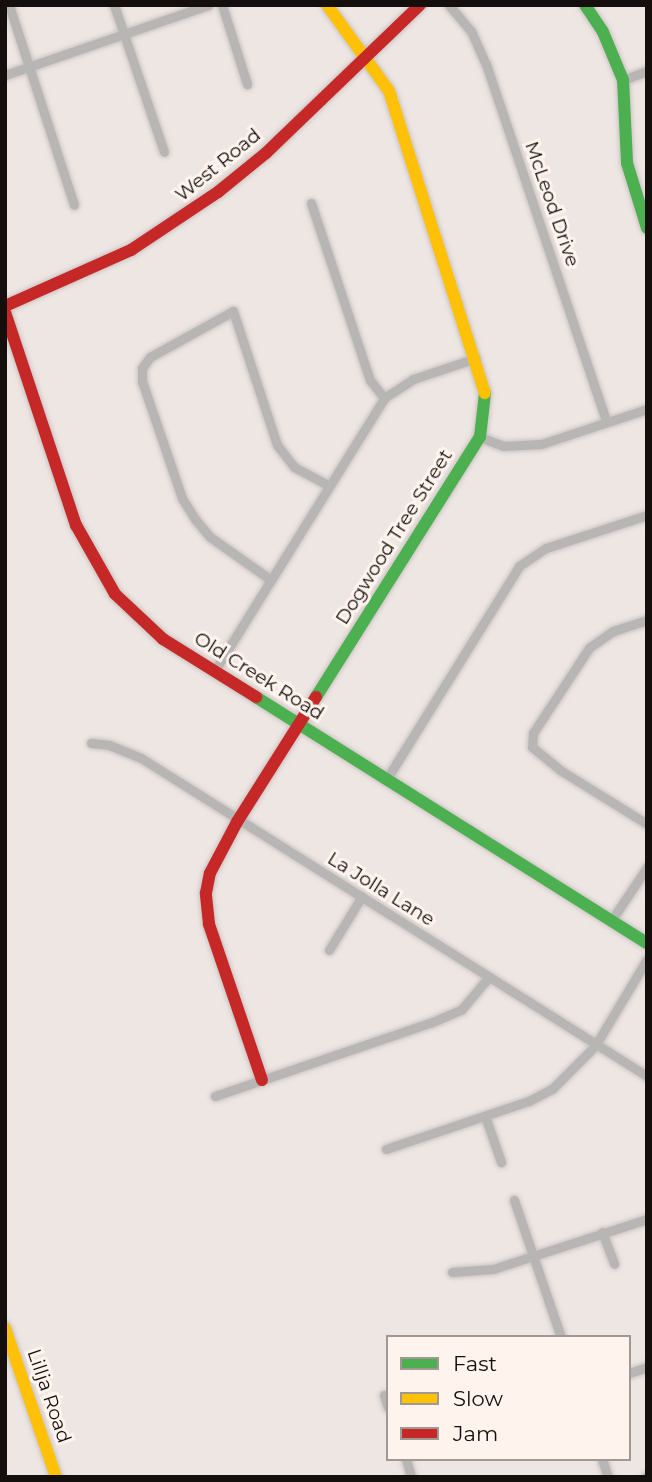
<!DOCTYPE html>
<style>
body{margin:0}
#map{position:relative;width:652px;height:1482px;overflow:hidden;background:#eee6e3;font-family:Montserrat,sans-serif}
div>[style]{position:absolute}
.roads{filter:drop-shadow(0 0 2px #cac4c2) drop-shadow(0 0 2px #cac4c2)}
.street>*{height:9px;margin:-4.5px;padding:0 4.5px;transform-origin:4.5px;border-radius:4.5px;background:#b8b6b4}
.fast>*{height:12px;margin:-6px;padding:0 6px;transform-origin:6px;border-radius:6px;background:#4caf50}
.slow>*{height:12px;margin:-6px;padding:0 6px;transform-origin:6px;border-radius:6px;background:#ffc107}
.jam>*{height:12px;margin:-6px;padding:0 6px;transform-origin:6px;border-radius:6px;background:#c62828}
span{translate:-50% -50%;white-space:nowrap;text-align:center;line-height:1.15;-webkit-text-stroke:6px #fff3ed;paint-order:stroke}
.street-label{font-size:19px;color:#140f0d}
.frame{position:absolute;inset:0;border:7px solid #140f0d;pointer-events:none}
.legend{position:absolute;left:386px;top:1335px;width:245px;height:126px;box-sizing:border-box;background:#fff3ed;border:2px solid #a19893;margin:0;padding:9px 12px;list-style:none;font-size:21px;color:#140f0d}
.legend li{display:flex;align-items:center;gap:14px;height:35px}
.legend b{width:35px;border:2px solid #a19893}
</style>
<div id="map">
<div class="roads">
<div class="street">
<i style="left:9px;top:5px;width:210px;rotate:72deg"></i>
<i style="left:114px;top:5px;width:155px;rotate:71.2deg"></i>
<i style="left:222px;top:5px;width:83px;rotate:72.4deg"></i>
<i style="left:449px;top:5px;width:34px;rotate:50deg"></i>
<i style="left:471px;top:31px;width:36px;rotate:66deg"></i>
<i style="left:486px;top:64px;width:377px;rotate:71.4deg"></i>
<i style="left:5px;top:75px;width:215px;rotate:-19deg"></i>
<i style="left:623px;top:80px;width:26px;rotate:-21deg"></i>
<i style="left:311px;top:203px;width:187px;rotate:71.6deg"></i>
<i style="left:370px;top:380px;width:23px;rotate:52deg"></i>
<i style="left:480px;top:437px;width:25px;rotate:21deg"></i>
<i style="left:503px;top:446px;width:38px;rotate:-3deg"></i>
<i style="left:541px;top:444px;width:112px;rotate:-18.3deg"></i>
<i style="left:271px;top:580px;width:75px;rotate:-144.8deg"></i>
<i style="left:210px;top:537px;width:23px;rotate:-130deg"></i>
<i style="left:195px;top:519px;width:25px;rotate:-122deg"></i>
<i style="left:182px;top:498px;width:124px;rotate:-108.9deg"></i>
<i style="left:142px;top:381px;width:13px;rotate:-90deg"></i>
<i style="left:142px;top:368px;width:14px;rotate:-54deg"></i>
<i style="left:150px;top:357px;width:95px;rotate:-29deg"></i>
<i style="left:233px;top:311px;width:141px;rotate:71.8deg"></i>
<i style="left:277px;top:445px;width:28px;rotate:52deg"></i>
<i style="left:294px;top:467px;width:40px;rotate:28deg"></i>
<i style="left:647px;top:620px;width:36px;rotate:162deg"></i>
<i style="left:613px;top:631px;width:29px;rotate:145deg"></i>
<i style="left:589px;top:648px;width:102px;rotate:123.4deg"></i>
<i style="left:533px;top:733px;width:14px;rotate:94deg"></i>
<i style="left:532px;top:747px;width:36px;rotate:39deg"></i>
<i style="left:560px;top:770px;width:102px;rotate:31.8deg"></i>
<i style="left:215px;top:670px;width:320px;rotate:-58.1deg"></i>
<i style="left:384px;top:398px;width:35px;rotate:-33deg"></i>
<i style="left:413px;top:379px;width:66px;rotate:-18.4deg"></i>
<i style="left:91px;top:743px;width:18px;rotate:6deg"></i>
<i style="left:109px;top:745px;width:35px;rotate:22deg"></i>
<i style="left:141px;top:758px;width:598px;rotate:32.15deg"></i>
<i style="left:386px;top:780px;width:252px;rotate:-58.1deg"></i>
<i style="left:519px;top:566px;width:32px;rotate:-34deg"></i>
<i style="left:546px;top:548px;width:106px;rotate:-18.1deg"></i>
<i style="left:611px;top:921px;width:65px;rotate:-56.3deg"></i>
<i style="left:329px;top:950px;width:63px;rotate:-58.6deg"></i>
<i style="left:215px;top:1096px;width:227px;rotate:-18.8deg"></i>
<i style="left:430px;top:1023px;width:34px;rotate:-23deg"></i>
<i style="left:461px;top:1010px;width:43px;rotate:-49.7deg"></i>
<i style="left:485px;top:1116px;width:49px;rotate:70.8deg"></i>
<i style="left:386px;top:1149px;width:151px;rotate:-18.6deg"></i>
<i style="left:529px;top:1101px;width:26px;rotate:-28deg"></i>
<i style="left:552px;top:1089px;width:61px;rotate:-45deg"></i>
<i style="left:595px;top:1046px;width:101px;rotate:-59.1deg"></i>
<i style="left:514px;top:1200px;width:145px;rotate:71.1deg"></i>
<i style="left:602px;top:1232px;width:34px;rotate:69deg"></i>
<i style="left:452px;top:1272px;width:41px;rotate:-4.2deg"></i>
<i style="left:493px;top:1269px;width:162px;rotate:-18deg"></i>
<i style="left:629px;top:1373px;width:19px;rotate:-18deg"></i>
<i style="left:384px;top:1395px;width:13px;rotate:72deg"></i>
<i style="left:406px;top:1459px;width:19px;rotate:74deg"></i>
<i style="left:602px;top:1459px;width:19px;rotate:72deg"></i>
<i style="left:646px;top:1477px;width:1px;rotate:-45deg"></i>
</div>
<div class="fast">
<i style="left:585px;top:5px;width:32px;rotate:56deg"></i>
<i style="left:603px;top:32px;width:52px;rotate:67.4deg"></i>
<i style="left:623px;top:80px;width:83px;rotate:87.2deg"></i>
<i style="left:627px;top:163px;width:68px;rotate:72.9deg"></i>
<i style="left:256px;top:697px;width:462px;rotate:32.2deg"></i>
<i style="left:316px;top:697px;width:307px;rotate:-57.8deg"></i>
<i style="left:480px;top:437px;width:44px;rotate:-83.5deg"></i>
</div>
<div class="slow">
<i style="left:327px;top:5px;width:106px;rotate:54.2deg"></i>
<i style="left:389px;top:91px;width:317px;rotate:72.4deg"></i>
<i style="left:5px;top:1328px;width:157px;rotate:71.1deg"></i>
</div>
<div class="jam">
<i style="left:5px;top:306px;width:138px;rotate:-24deg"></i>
<i style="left:131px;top:250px;width:105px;rotate:-33.7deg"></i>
<i style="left:218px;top:192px;width:62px;rotate:-39.1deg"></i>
<i style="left:266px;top:153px;width:214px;rotate:-43.9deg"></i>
<i style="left:5px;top:312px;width:225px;rotate:71.6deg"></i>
<i style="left:76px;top:525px;width:79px;rotate:60.5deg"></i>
<i style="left:115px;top:594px;width:66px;rotate:43.2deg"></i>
<i style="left:163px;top:639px;width:110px;rotate:31.9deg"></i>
<i style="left:262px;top:1080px;width:165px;rotate:-108.8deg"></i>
<i style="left:209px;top:924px;width:31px;rotate:-96deg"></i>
<i style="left:206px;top:893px;width:20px;rotate:-79deg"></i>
<i style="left:210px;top:873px;width:58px;rotate:-62.1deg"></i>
<i style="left:237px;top:822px;width:148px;rotate:-57.7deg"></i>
</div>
</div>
<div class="street-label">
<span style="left:218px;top:165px;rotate:-39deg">West Road</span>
<span style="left:552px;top:204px;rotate:71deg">McLeod Drive</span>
<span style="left:394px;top:537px;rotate:-58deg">Dogwood Tree Street</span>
<span style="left:259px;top:676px;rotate:32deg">Old Creek Road</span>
<span style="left:381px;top:889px;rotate:32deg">La Jolla Lane</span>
<span style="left:49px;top:1396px;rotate:71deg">Lillja Road</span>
</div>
<div class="frame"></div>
<ul class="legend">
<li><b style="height:9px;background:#4caf50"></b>Fast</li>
<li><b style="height:9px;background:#ffc107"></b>Slow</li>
<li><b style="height:9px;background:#c62828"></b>Jam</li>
</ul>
</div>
